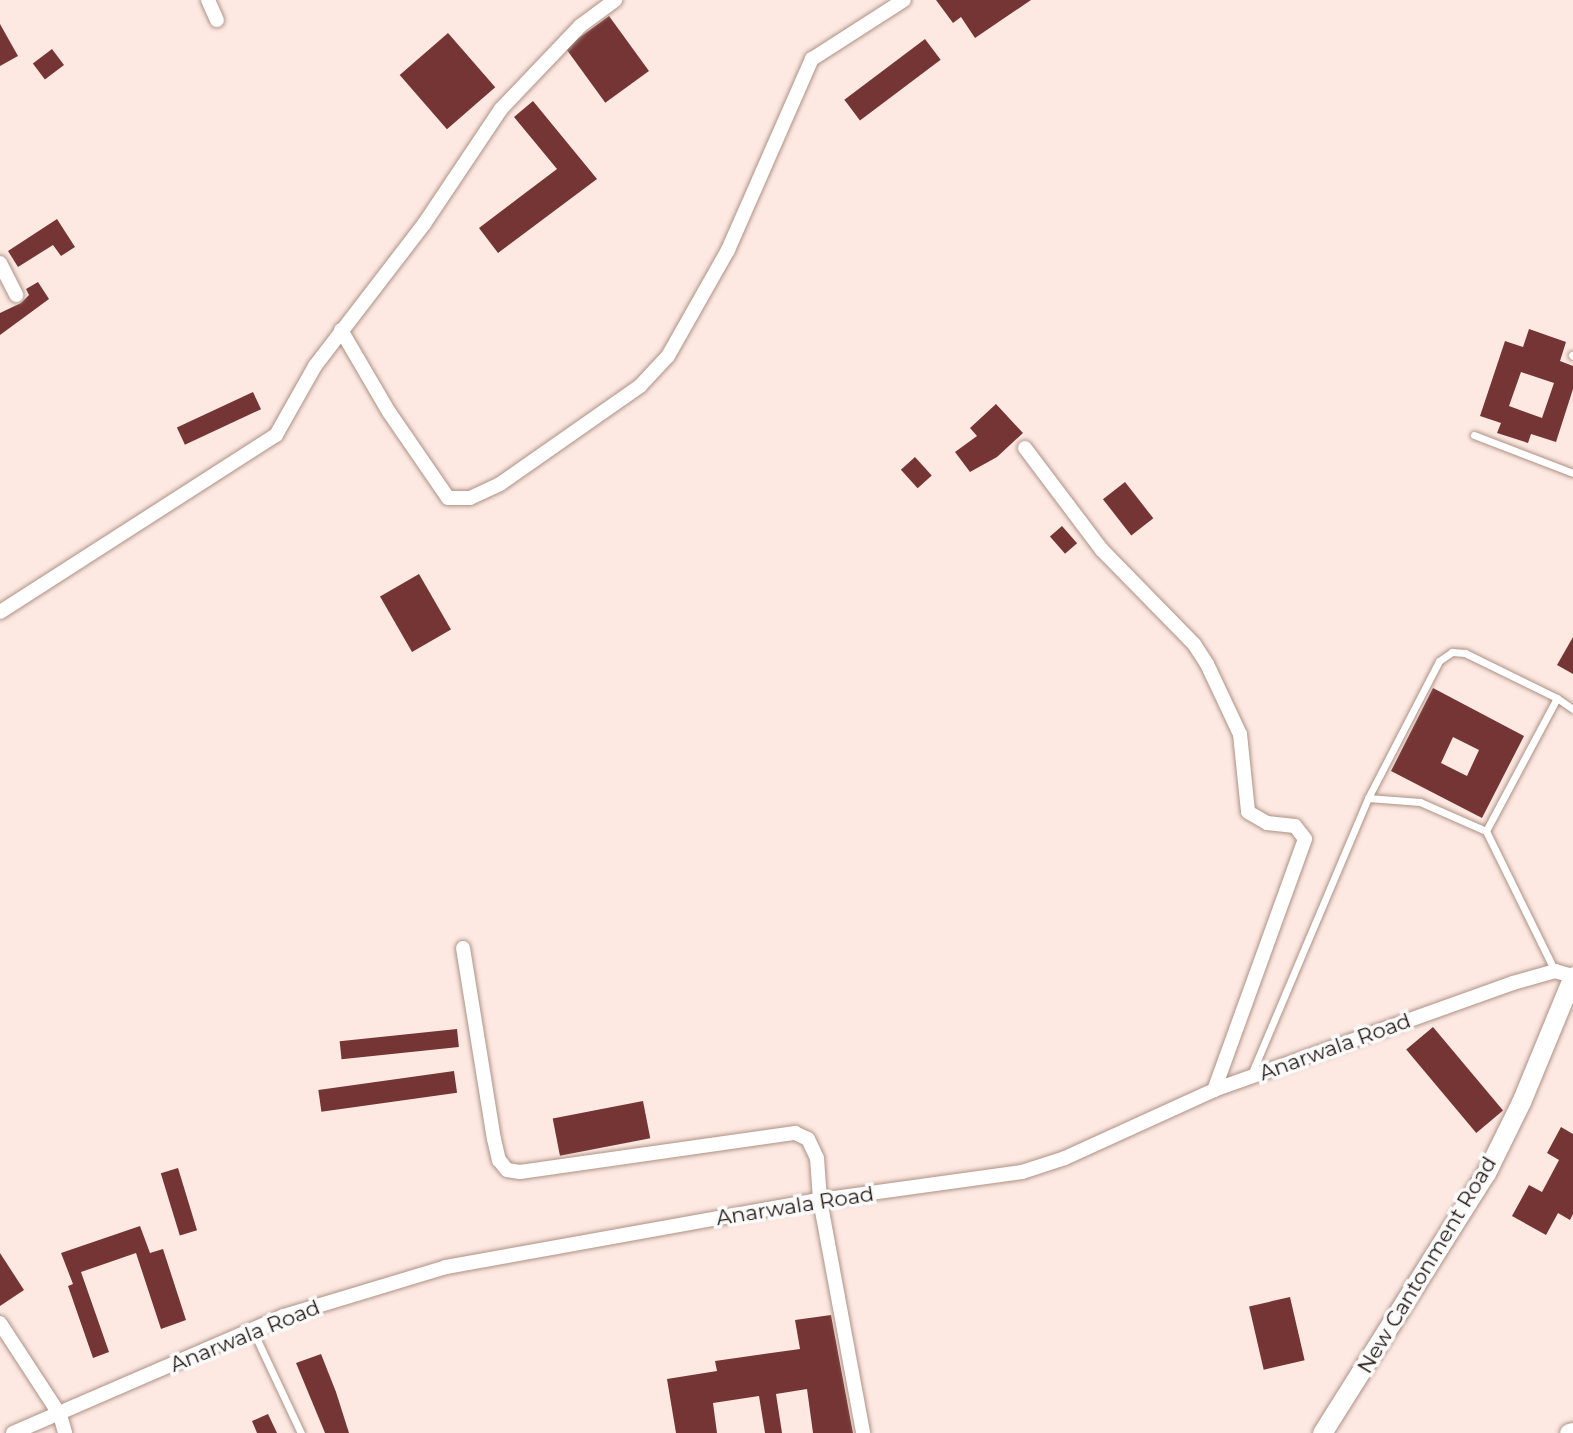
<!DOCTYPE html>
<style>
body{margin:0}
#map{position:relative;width:1573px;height:1433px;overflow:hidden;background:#fde9e2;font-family:Montserrat,sans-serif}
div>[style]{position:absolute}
.building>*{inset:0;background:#753534;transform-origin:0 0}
.roads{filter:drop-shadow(0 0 2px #ae9185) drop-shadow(0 0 2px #ae9185)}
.lane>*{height:7px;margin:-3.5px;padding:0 3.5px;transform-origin:3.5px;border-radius:3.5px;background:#fff}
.street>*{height:14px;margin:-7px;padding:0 7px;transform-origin:7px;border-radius:7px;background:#fff}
.secondary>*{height:19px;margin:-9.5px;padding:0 9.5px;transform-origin:9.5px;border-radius:9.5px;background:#fff}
span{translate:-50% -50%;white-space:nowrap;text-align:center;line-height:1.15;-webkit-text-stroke:7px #fbfbfb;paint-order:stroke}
.street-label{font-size:21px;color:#221712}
</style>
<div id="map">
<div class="building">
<i style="clip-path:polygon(936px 0,1031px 0,975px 38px,961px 17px,953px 23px)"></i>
<i style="left:609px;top:16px;width:68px;height:54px;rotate:54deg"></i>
<i style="clip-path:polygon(0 24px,18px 56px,0 66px)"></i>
<i style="left:448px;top:33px;width:72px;height:64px;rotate:49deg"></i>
<i style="left:925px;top:39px;width:26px;height:101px;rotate:53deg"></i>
<i style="left:52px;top:49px;width:20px;height:24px;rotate:53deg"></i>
<i style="clip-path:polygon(533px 101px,597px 179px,498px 253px,479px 228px,557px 169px,514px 117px)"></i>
<i style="clip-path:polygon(57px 219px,75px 247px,61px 256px,53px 245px,18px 267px,8px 251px)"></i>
<i style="clip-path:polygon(38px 282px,49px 299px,0 335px,0 313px,21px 303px,29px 295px,26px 289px)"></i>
<i style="clip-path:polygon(evenodd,1529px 329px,1566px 342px,1560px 361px,1573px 366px,1573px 389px,1556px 442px,1531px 434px,1528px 443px,1497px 433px,1501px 423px,1480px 416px,1505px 341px,1523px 347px,1529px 329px,1521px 372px,1554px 383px,1542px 418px,1509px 406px,1521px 372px)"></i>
<i style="left:253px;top:392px;width:19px;height:84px;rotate:65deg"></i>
<i style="clip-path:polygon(996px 404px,1023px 433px,997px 457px,970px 472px,955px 452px,977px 436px,970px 428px)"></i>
<i style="left:915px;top:457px;width:25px;height:19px;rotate:48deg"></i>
<i style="left:1125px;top:482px;width:46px;height:28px;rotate:52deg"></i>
<i style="left:1062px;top:526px;width:23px;height:16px;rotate:49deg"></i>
<i style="left:419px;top:574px;width:64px;height:45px;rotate:60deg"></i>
<i style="clip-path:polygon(1573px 637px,1573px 674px,1557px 665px)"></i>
<i style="clip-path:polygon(evenodd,1433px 688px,1524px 736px,1482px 818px,1391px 771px,1433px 688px,1453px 737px,1479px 750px,1467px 776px,1441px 763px,1453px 737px)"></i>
<i style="left:1433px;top:1027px;width:109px;height:35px;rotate:50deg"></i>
<i style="left:457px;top:1029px;width:18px;height:118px;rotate:84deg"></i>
<i style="left:454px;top:1071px;width:22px;height:137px;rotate:82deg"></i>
<i style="left:643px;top:1101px;width:38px;height:92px;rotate:79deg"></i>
<i style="clip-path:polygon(1561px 1127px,1573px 1134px,1573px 1214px,1570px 1220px,1558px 1213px,1546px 1235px,1512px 1216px,1529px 1185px,1542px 1192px,1559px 1160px,1547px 1153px)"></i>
<i style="left:178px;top:1168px;width:65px;height:18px;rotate:73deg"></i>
<i style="clip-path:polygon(140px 1226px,150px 1253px,163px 1249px,186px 1320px,161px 1329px,136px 1253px,81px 1272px,109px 1352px,93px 1358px,68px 1286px,73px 1284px,61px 1253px)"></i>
<i style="clip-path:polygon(0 1253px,24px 1290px,0 1306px)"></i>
<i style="left:1290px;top:1297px;width:65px;height:42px;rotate:77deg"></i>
<i style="clip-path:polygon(831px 1315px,853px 1433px,813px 1433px,807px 1389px,776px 1394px,782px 1433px,765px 1433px,759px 1396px,713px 1403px,717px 1433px,676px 1433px,667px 1379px,717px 1371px,715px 1361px,800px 1349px,795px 1320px)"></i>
<i style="clip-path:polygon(321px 1354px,336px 1392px,349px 1433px,325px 1433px,296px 1363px)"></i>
<i style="clip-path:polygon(268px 1414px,277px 1433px,257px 1433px,252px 1421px)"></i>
</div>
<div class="roads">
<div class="lane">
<i style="left:1572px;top:355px;width:1px;rotate:45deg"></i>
<i style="left:1474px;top:435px;width:106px;rotate:21deg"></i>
<i style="left:1557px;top:698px;width:19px;rotate:35deg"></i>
<i style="left:1368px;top:798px;width:52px;rotate:4.4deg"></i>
<i style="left:1420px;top:802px;width:72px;rotate:23.7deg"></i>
<i style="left:1486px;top:831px;width:156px;rotate:63.8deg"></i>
<i style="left:1251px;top:1075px;width:301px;rotate:-67.1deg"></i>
<i style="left:1368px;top:798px;width:154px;rotate:-62.6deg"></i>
<i style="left:1439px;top:661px;width:16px;rotate:-35deg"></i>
<i style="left:1452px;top:652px;width:13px;rotate:4deg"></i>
<i style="left:1465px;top:653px;width:102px;rotate:26.1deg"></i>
<i style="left:1557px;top:698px;width:151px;rotate:118.1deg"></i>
<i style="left:252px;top:1329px;width:115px;rotate:64.8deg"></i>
</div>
<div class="street">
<i style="left:208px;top:0;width:22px;rotate:66deg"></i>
<i style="left:0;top:263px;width:36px;rotate:63deg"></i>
<i style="left:341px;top:330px;width:95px;rotate:59.7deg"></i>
<i style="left:389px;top:412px;width:104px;rotate:55.5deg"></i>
<i style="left:448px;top:498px;width:22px"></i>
<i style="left:470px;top:498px;width:33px;rotate:-25deg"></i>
<i style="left:500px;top:484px;width:171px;rotate:-35deg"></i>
<i style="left:640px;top:386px;width:41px;rotate:-47deg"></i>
<i style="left:668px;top:356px;width:122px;rotate:-60.5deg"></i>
<i style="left:728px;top:250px;width:209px;rotate:-66.3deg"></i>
<i style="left:812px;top:59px;width:109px;rotate:-32.7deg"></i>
<i style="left:1025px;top:448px;width:128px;rotate:53deg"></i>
<i style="left:1102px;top:550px;width:132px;rotate:45.6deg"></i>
<i style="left:1194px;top:644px;width:24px;rotate:57deg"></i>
<i style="left:1207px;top:664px;width:77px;rotate:64.8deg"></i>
<i style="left:1240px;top:734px;width:78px;rotate:84.1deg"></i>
<i style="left:1248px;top:812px;width:22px;rotate:30deg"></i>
<i style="left:1267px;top:823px;width:28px;rotate:6deg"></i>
<i style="left:1295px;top:826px;width:16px;rotate:52deg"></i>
<i style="left:1305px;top:839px;width:267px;rotate:109.9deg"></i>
<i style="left:0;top:612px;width:328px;rotate:-32.7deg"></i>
<i style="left:276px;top:435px;width:79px;rotate:-60.5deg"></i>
<i style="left:315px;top:366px;width:179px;rotate:-52.5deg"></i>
<i style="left:424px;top:224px;width:138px;rotate:-56.2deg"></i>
<i style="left:501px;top:109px;width:115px;rotate:-46.4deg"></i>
<i style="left:580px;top:26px;width:44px;rotate:-36.6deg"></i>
<i style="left:463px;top:948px;width:193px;rotate:80.8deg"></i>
<i style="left:494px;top:1139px;width:22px;rotate:77deg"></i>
<i style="left:499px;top:1160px;width:13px;rotate:51deg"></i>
<i style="left:507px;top:1170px;width:13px;rotate:9deg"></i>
<i style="left:520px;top:1172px;width:278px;rotate:-8.1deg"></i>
<i style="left:795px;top:1133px;width:14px;rotate:25deg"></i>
<i style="left:808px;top:1139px;width:21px;rotate:65deg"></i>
<i style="left:817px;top:1158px;width:42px;rotate:85.9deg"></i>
<i style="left:820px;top:1200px;width:237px;rotate:79.5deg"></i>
<i style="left:0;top:1323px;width:110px;rotate:56.9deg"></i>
<i style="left:60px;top:1415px;width:19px;rotate:74deg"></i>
<i style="left:13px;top:1433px;width:295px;rotate:-23.4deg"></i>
<i style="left:284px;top:1316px;width:169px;rotate:-16.8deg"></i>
<i style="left:446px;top:1267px;width:380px;rotate:-10.2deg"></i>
<i style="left:820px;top:1200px;width:204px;rotate:-7.9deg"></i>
<i style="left:1022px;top:1172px;width:45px;rotate:-18deg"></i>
<i style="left:1065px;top:1158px;width:164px;rotate:-24.5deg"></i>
<i style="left:1214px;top:1090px;width:318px;rotate:-19.7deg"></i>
<i style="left:1513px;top:983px;width:44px;rotate:-15.9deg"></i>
<i style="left:1555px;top:971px;width:19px;rotate:16deg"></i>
</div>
<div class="secondary">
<i style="left:1322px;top:1433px;width:307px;rotate:-57.8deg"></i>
<i style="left:1486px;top:1173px;width:79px;rotate:-63.8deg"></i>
<i style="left:1521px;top:1102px;width:136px;rotate:-67.6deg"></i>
<i style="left:1569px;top:1433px;width:4px;rotate:-14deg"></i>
</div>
</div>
<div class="street-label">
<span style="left:1335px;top:1047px;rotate:-20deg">Anarwala Road</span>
<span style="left:795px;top:1206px;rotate:-9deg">Anarwala Road</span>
<span style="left:1427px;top:1265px;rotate:-59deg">New Cantonment Road</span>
<span style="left:245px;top:1336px;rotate:-22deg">Anarwala Road</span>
</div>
</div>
